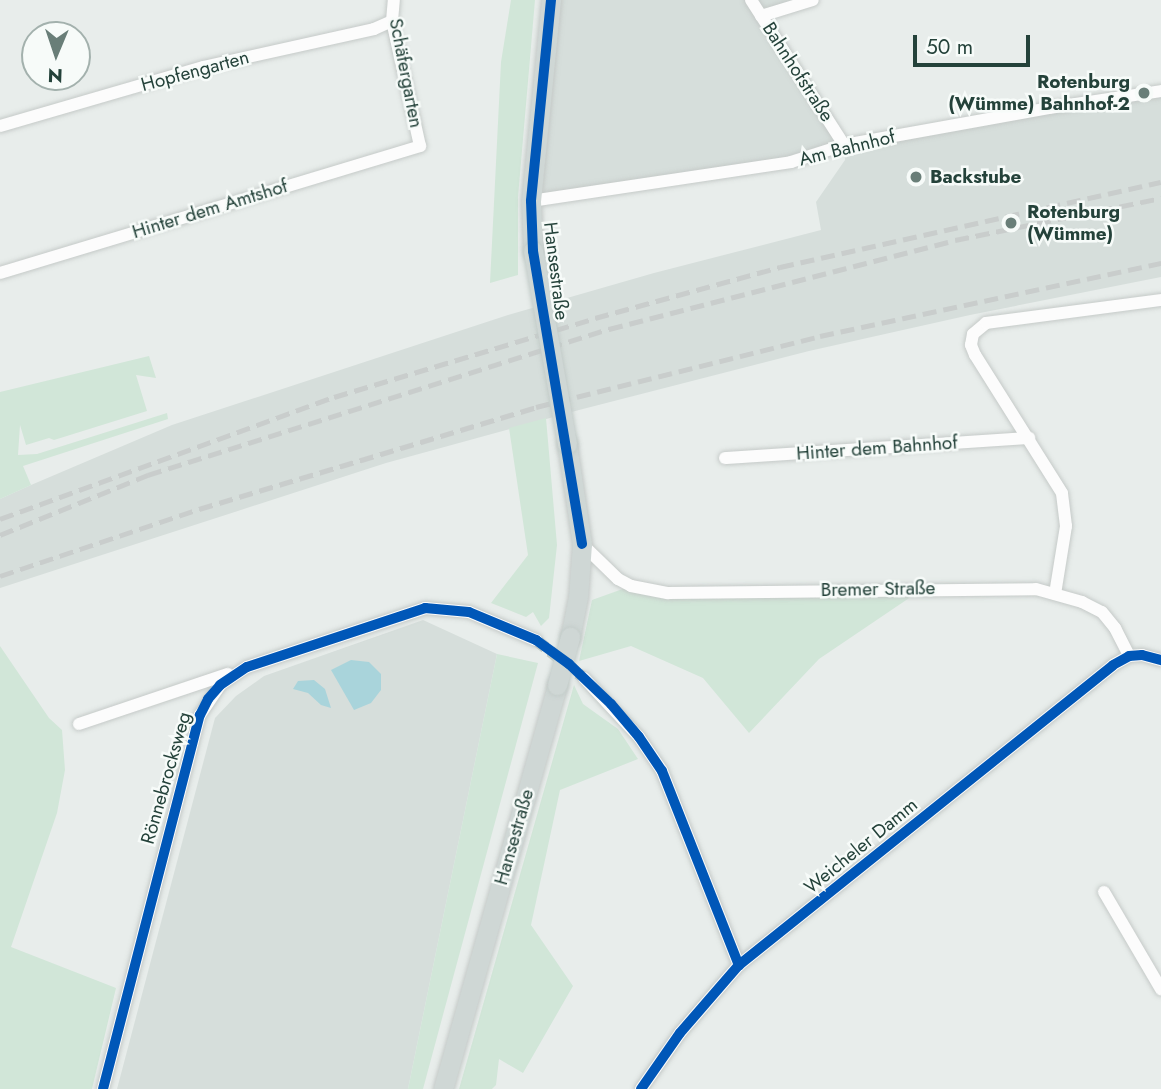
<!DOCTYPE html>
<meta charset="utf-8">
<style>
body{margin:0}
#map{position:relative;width:1161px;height:1089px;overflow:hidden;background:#e8edeb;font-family:Jost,sans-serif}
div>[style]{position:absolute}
.built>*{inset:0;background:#d6dedb}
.green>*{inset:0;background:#d1e6d8}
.water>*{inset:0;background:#a9d4db}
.street-tunnel>*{height:12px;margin-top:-6px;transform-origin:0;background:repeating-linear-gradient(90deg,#c1cbc8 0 12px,transparent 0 18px)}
.roads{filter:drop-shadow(0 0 2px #c5cac8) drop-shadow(0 0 2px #c5cac8)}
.street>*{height:12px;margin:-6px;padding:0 6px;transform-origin:6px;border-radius:6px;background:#fcfcfc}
.primary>*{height:19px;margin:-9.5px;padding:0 9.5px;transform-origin:9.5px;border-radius:9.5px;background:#cfd7d5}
.rail>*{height:4.5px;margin-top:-2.25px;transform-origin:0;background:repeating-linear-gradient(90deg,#c9cdcc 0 14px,transparent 0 21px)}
.bridges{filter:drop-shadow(0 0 2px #c3ccc9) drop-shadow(0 0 2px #c3ccc9)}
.primary-bridge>*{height:19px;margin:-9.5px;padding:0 9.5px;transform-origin:9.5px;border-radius:9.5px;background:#cfd7d5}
.cycleway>*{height:10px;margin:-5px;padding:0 5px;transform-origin:5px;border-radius:5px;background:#0057b8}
.dots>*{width:19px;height:19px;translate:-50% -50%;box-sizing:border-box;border:4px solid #f7fbf9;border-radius:50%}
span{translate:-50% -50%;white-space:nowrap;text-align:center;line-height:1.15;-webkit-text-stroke:5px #f7fbf9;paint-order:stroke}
.street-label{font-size:19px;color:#24423a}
.poi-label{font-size:19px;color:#24423a;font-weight:700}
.right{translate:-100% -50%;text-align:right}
.left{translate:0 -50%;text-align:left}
.north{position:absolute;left:21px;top:21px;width:70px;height:70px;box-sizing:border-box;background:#f7fbf9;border:2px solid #a3b1ad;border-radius:50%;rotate:182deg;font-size:19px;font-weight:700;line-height:28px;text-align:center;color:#24423a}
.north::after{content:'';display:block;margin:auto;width:24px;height:32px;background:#697e78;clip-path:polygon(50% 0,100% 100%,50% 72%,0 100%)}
.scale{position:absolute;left:913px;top:35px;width:117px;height:32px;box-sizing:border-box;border:4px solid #24423a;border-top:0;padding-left:9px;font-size:21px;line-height:24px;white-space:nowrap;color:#24423a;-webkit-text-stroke:5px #f7fbf9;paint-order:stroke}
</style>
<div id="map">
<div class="built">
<i style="clip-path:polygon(551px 0,813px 0,761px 16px,844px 145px,1161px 91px,1161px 277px,970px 315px,809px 351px,579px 410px,386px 463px,0 588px,0 499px,31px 485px,172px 425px,508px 315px,654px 273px,821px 230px,816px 202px,845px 160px,844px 145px,791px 162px,531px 201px)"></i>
<i style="clip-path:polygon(423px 620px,497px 654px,408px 1089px,117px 1089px,215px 718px,236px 696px,264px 676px)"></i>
</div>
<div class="green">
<i style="clip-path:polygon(511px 0,535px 0,518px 197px,518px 275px,490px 283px,501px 62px)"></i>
<i style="clip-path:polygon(149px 356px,156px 378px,136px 375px,147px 411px,54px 440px,49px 438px,26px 445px,20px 425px,18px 455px,37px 454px,167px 413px,168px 419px,23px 466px,31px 485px,0 499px,0 392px)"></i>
<i style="clip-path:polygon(546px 418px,557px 545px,549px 618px,541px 626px,533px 612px,526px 617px,491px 603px,528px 555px,509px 428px)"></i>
<i style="clip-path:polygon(631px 586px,650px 590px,924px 588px,819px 659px,749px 733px,703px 678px,631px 646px,579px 661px,592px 600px)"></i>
<i style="clip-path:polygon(0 646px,49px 718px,62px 730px,65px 770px,57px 813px,11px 947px,116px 988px,92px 1089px,0 1089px)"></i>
<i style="clip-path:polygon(497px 654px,538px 663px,423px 1089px,408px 1089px)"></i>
<i style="clip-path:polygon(574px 685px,583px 704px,618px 729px,638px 759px,560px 790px,531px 925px,573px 986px,523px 1073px,499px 1059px,496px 1085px,492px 1089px,459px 1089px)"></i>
</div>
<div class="water">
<i style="clip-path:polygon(351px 660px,369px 662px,381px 674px,381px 690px,371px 703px,354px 710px,331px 670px)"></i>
<i style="clip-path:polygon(314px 680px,325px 689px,331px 708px,321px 705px,308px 693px,293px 689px,298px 681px)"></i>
</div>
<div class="street-tunnel">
<i style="left:536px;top:640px;width:61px;rotate:38.4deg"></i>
</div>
<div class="roads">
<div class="street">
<i style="left:751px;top:0;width:172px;rotate:57.3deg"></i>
<i style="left:761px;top:16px;width:54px;rotate:-17.1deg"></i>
<i style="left:0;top:126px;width:211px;rotate:-16.2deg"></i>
<i style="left:203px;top:67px;width:175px;rotate:-12.5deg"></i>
<i style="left:374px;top:29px;width:20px;rotate:-24deg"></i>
<i style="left:531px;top:201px;width:263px;rotate:-8.5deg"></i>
<i style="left:791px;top:162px;width:56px;rotate:-17.8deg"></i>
<i style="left:844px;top:145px;width:208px;rotate:-10.2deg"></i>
<i style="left:1049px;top:108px;width:113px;rotate:-8.6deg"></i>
<i style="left:0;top:273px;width:439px;rotate:-16.8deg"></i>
<i style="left:420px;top:146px;width:128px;rotate:-102.6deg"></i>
<i style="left:392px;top:21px;width:21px;rotate:-85deg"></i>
<i style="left:725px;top:458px;width:305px;rotate:-3.8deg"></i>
<i style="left:582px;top:544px;width:50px;rotate:44.2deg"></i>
<i style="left:618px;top:579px;width:15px;rotate:28deg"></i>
<i style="left:631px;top:586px;width:38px;rotate:11deg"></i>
<i style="left:668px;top:593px;width:368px;rotate:-0.6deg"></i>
<i style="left:1036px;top:589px;width:48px;rotate:15.8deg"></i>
<i style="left:1082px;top:602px;width:22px;rotate:27deg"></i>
<i style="left:1102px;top:612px;width:21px;rotate:51deg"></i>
<i style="left:1115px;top:628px;width:31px;rotate:63deg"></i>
<i style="left:1055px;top:594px;width:69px;rotate:-80.8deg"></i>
<i style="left:1066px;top:526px;width:33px;rotate:-97deg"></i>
<i style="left:1062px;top:493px;width:163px;rotate:-122.2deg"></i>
<i style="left:975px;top:355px;width:11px;rotate:-112deg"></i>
<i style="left:971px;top:345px;width:11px;rotate:-80deg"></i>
<i style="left:973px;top:334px;width:17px;rotate:-40deg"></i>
<i style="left:986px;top:323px;width:177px;rotate:-7.5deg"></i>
<i style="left:584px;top:678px;width:81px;rotate:47deg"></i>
<i style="left:639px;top:737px;width:41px;rotate:55.9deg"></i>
<i style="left:662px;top:771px;width:209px;rotate:68.4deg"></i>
<i style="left:79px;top:724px;width:157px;rotate:-18.6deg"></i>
<i style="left:1104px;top:892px;width:113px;rotate:59.6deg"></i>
<i style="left:103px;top:1089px;width:386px;rotate:-75.5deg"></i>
<i style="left:200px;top:715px;width:36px;rotate:-56deg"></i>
<i style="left:220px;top:685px;width:32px;rotate:-34deg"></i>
<i style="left:247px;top:667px;width:188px;rotate:-18.3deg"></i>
<i style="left:425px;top:608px;width:44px;rotate:5.2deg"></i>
<i style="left:469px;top:612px;width:73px;rotate:22.7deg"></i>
<i style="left:641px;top:1089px;width:68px;rotate:-55.1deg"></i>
<i style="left:680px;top:1033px;width:90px;rotate:-49.1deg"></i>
<i style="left:739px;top:965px;width:479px;rotate:-38.7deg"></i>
<i style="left:1113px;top:665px;width:18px;rotate:-29deg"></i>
<i style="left:1129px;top:656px;width:13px;rotate:-4deg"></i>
<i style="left:1142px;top:655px;width:20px;rotate:15deg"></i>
</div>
<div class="primary">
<i style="left:533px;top:251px;width:50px;rotate:-92.3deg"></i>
<i style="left:531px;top:201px;width:202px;rotate:-84.3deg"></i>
<i style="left:567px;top:444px;width:101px;rotate:81.5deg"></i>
<i style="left:582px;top:544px;width:53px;rotate:94.3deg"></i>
<i style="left:578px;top:597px;width:41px;rotate:101.3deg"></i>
<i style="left:443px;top:1089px;width:420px;rotate:-74.2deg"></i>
</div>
</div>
<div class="rail">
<i style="left:0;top:519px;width:356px;rotate:-20.1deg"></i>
<i style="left:334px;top:397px;width:273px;rotate:-16.8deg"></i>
<i style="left:595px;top:318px;width:192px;rotate:-15.4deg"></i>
<i style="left:780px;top:267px;width:390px;rotate:-12.6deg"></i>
<i style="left:0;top:535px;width:160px;rotate:-22.1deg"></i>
<i style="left:148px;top:475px;width:484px;rotate:-17.6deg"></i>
<i style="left:609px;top:329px;width:357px;rotate:-14.4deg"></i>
<i style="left:955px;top:240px;width:210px;rotate:-11.5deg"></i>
<i style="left:0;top:576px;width:210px;rotate:-18.6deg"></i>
<i style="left:199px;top:509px;width:352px;rotate:-16.8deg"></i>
<i style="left:536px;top:407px;width:293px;rotate:-14deg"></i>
<i style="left:820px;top:336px;width:349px;rotate:-12.1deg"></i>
</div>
<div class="bridges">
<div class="primary-bridge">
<i style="left:533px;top:251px;width:196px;rotate:80deg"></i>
<i style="left:557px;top:685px;width:50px;rotate:-74.8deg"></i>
</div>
</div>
<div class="cycleway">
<i style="left:551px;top:0;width:202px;rotate:95.7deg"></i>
<i style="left:531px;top:201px;width:50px;rotate:87.7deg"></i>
<i style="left:533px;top:251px;width:297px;rotate:80.5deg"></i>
<i style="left:103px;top:1089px;width:386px;rotate:-75.5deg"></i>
<i style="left:200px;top:715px;width:18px;rotate:-63deg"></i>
<i style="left:208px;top:699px;width:18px;rotate:-49deg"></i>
<i style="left:220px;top:685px;width:32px;rotate:-34deg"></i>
<i style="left:247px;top:667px;width:188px;rotate:-18.3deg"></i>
<i style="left:425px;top:608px;width:44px;rotate:5.2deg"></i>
<i style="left:469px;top:612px;width:73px;rotate:22.7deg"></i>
<i style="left:536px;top:640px;width:41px;rotate:36deg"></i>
<i style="left:569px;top:664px;width:58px;rotate:43.6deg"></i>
<i style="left:611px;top:704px;width:43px;rotate:49.7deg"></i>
<i style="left:639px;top:737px;width:41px;rotate:55.9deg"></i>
<i style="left:662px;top:771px;width:209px;rotate:68.4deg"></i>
<i style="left:641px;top:1089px;width:68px;rotate:-55.1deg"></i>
<i style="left:680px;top:1033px;width:90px;rotate:-49.1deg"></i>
<i style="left:739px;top:965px;width:479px;rotate:-38.7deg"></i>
<i style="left:1113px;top:665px;width:18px;rotate:-29deg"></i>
<i style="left:1129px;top:656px;width:13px;rotate:-4deg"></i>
<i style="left:1142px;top:655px;width:20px;rotate:15deg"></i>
</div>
<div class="dots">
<i style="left:1144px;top:93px;background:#697e78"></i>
<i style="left:916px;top:177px;background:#697e78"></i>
<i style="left:1011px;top:223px;background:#697e78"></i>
</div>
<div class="street-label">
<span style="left:195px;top:71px;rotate:-15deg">Hopfengarten</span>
<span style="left:798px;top:72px;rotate:57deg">Bahnhofstraße</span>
<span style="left:406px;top:73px;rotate:79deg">Schäfergarten</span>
<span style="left:847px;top:148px;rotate:-14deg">Am Bahnhof</span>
<span style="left:210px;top:209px;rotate:-17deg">Hinter dem Amtshof</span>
<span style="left:556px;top:271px;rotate:83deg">Hansestraße</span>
<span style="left:877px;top:448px;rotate:-4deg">Hinter dem Bahnhof</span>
<span style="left:878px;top:589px;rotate:-1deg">Bremer Straße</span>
<span style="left:166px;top:778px;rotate:-74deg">Rönnebrocksweg</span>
<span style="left:514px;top:837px;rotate:-74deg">Hansestraße</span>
<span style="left:861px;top:846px;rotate:-39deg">Weicheler Damm</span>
</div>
<div class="poi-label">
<span class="right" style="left:1130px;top:93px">Rotenburg<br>(Wümme) Bahnhof-2</span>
<span class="left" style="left:930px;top:177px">Backstube</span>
<span class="left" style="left:1027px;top:223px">Rotenburg<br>(Wümme)</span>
</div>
<div class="north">N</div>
<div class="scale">50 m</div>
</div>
